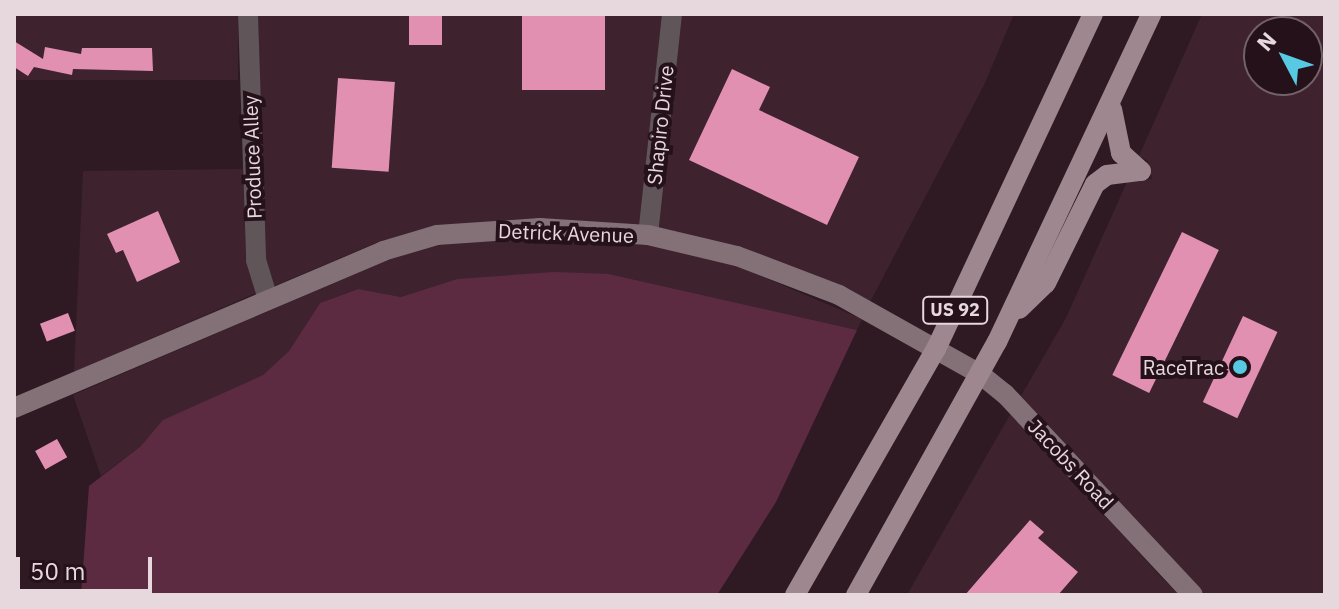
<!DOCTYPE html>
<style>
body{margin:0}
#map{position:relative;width:1339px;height:609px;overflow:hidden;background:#2f1a23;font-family:"IBM Plex Sans",sans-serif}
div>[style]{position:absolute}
.built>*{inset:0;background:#3e232f;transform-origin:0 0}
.green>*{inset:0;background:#5c2b41}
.building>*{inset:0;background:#e190b2;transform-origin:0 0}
.street>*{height:20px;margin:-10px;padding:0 10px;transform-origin:10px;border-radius:10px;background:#605559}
.secondary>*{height:20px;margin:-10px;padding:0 10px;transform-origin:10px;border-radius:10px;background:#847178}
.primary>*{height:20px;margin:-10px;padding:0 10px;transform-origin:10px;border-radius:10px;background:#9f8790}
.dots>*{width:22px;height:22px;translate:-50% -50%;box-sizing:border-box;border:4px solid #25111a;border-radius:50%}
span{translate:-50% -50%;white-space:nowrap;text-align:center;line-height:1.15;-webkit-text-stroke:8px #25111a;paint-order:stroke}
.shield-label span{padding:2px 6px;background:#25111a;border:2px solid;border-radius:6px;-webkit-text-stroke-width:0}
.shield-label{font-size:18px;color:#e7d8dd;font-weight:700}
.street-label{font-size:20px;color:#e7d8dd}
.poi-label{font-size:20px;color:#e7d8dd}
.right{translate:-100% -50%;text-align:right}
.frame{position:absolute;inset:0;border:16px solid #e7d8dd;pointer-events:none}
.north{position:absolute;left:1243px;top:16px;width:80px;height:80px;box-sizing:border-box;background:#25111a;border:2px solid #736168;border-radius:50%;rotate:311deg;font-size:22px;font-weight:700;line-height:32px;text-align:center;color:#e7d8dd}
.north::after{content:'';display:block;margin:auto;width:28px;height:36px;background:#57c9e2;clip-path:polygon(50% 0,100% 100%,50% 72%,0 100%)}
.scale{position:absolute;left:16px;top:557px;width:136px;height:36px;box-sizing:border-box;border:4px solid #e7d8dd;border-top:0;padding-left:10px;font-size:24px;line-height:28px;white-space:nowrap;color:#e7d8dd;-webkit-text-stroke:6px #25111a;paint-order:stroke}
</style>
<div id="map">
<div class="built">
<i style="left:14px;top:14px;width:224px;height:66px"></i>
<i style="clip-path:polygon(258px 14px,662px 14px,639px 225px,538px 218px,434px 226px,378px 242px,274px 286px,266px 259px)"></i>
<i style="clip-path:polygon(682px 14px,1014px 14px,984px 85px,870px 302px,659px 228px)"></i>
<i style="clip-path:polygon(evenodd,1202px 14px,1325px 14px,1325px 595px,1206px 595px,1021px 396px,1066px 318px,1127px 182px,1152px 179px,1148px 161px,1139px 156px,1202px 14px,1259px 32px,1307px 32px,1307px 80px,1259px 80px,1259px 32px)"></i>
<i style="clip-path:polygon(243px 169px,246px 259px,256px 293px,74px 372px,83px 171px)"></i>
<i style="clip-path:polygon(541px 237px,648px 245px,735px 265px,862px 319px,857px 330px,609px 274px,457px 279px,401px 297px,357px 289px,320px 303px,289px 351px,263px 375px,164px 420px,141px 446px,101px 476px,73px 395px,388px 260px,440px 245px)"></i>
<i style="clip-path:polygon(1011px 413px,1162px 578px,1180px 595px,907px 595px)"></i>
</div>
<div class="green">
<i style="clip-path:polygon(554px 272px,609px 274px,857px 330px,776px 502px,717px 595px,81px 595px,89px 486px,141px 446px,163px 420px,263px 375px,289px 351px,320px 303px,358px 289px,401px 297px,457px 279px)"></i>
</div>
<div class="building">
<i style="left:409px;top:14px;width:33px;height:31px"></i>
<i style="left:522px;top:14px;width:83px;height:76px"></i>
<i style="clip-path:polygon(14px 41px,43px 59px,45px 47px,81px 54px,82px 48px,152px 48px,153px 71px,73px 69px,72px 75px,34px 67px,28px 76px,14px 67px)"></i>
<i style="clip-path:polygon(732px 69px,770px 87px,759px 110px,859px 157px,827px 225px,689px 160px)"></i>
<i style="left:338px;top:78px;width:57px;height:90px;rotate:4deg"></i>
<i style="clip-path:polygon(158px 211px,180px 262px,137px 282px,123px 250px,116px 253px,107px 234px)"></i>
<i style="left:1182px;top:232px;width:41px;height:159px;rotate:26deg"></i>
<i style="left:68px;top:313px;width:19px;height:30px;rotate:69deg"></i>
<i style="left:1243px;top:316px;width:38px;height:95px;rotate:25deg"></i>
<i style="left:57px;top:439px;width:21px;height:25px;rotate:61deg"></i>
<i style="clip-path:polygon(1030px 520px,1044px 532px,1038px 538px,1078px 572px,1058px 595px,965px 595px)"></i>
</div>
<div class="street">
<i style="left:248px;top:14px;width:246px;rotate:88.1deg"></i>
<i style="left:256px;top:260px;width:41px;rotate:72.9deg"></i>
<i style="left:648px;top:235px;width:222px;rotate:-83.8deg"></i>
</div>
<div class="secondary">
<i style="left:14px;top:408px;width:401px;rotate:-23deg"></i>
<i style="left:383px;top:251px;width:56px;rotate:-16.5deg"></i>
<i style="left:437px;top:235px;width:103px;rotate:-3.9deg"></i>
<i style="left:540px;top:228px;width:108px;rotate:3.7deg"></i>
<i style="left:648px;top:235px;width:91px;rotate:13.3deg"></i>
<i style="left:737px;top:256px;width:109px;rotate:20.9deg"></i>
<i style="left:839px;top:295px;width:162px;rotate:29.3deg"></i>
<i style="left:980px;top:374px;width:32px;rotate:39deg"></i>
<i style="left:1005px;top:394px;width:275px;rotate:46.9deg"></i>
</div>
<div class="primary">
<i style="left:1112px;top:109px;width:45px;rotate:78.4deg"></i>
<i style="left:1121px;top:153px;width:27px;rotate:42deg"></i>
<i style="left:1019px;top:309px;width:37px;rotate:-44deg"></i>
<i style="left:1046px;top:283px;width:110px;rotate:-63.7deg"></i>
<i style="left:1095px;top:184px;width:15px;rotate:-37deg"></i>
<i style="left:1107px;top:175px;width:34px;rotate:-7deg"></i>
<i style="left:795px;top:595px;width:284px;rotate:-60.2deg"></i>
<i style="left:936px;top:349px;width:370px;rotate:-64.9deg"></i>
<i style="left:856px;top:595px;width:290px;rotate:-60.9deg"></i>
<i style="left:997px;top:342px;width:362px;rotate:-64.8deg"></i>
</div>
<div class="dots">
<i style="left:1240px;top:367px;background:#57c9e2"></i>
</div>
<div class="shield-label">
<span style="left:955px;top:310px">US 92</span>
</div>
<div class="street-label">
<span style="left:660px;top:125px;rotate:-84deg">Shapiro Drive</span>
<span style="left:252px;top:157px;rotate:-92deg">Produce Alley</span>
<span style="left:566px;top:233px;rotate:2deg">Detrick Avenue</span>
<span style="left:1071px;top:464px;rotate:47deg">Jacobs Road</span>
</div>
<div class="poi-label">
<span class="right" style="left:1224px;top:367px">RaceTrac</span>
</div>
<div class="frame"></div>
<div class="north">N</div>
<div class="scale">50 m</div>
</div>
